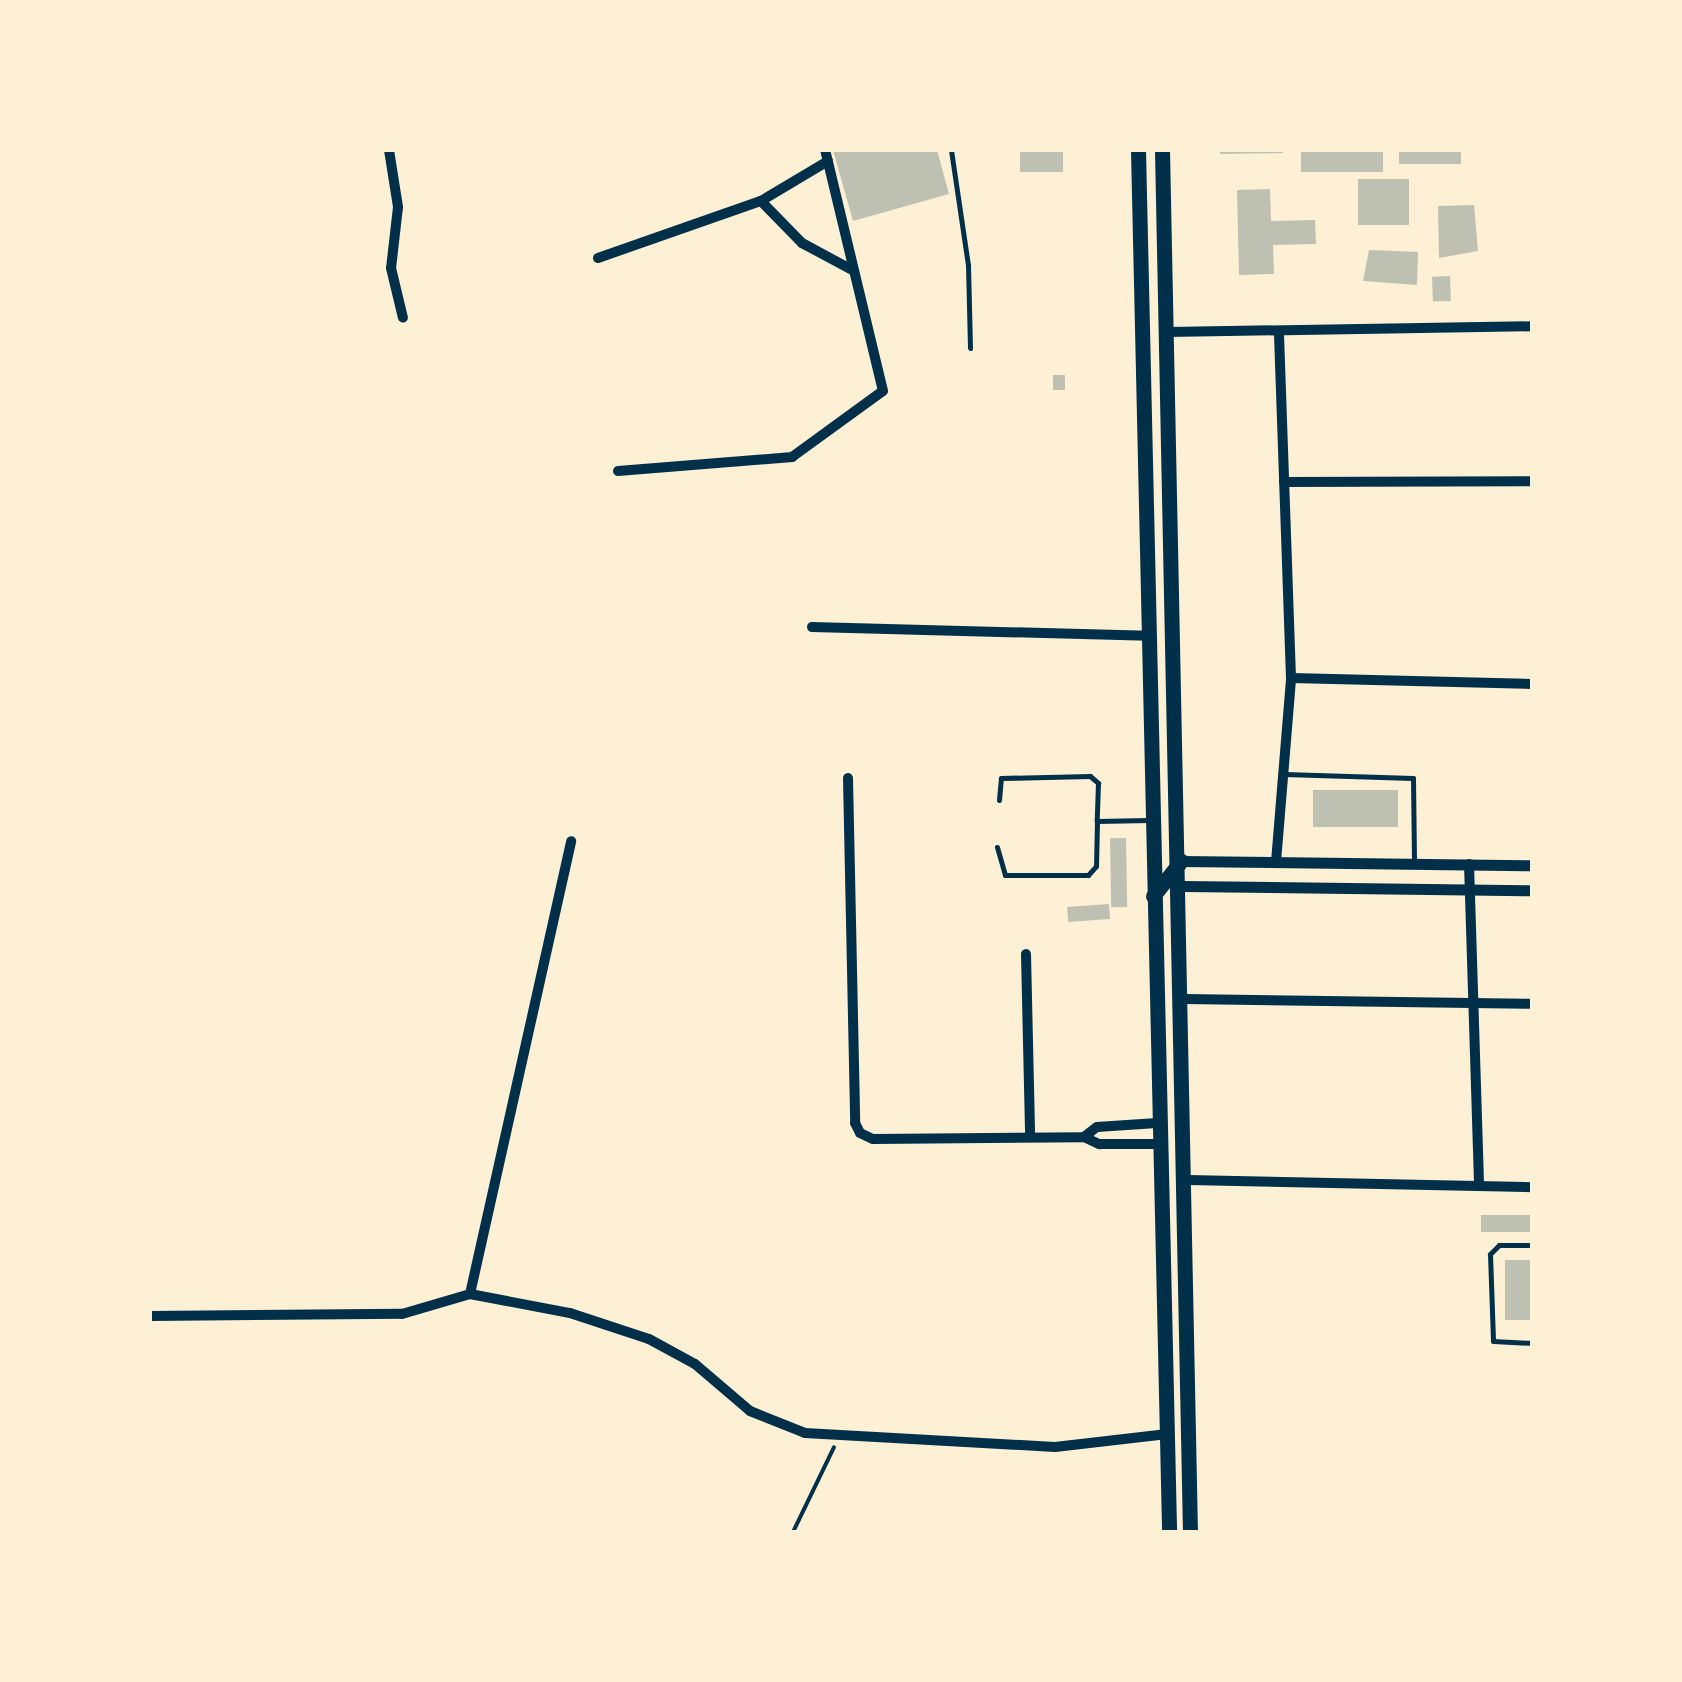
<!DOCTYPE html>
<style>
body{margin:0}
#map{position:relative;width:1682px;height:1682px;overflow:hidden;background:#fdf0d5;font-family:Lato,sans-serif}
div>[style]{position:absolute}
.building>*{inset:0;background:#bec0b2;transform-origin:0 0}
.path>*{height:4px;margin:-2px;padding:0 2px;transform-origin:2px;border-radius:2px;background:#003049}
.service>*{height:5px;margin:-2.5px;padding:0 2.5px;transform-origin:2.5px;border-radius:2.5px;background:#003049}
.minor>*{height:10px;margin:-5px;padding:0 5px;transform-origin:5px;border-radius:5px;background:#003049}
.tertiary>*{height:11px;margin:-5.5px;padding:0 5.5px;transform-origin:5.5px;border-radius:5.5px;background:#003049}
.trunk>*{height:15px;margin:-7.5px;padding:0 7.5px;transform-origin:7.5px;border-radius:7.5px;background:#003049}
span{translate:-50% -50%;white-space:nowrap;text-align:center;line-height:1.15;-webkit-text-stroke:10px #fdf0d5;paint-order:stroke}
.frame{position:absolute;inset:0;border:152px solid #fdf0d5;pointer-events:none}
</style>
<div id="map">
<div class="building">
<i style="clip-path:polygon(833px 150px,937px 150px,949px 194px,853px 221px)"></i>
<i style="left:1020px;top:150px;width:43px;height:22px"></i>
<i style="clip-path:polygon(1220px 150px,1283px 150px,1283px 153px,1220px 154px)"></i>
<i style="left:1301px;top:150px;width:82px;height:22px"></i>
<i style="left:1399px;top:150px;width:62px;height:14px"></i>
<i style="left:1409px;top:179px;width:46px;height:51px;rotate:90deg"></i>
<i style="clip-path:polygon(1270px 189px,1271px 221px,1315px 220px,1316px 244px,1273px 245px,1274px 274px,1239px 275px,1237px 190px)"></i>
<i style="clip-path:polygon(1474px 205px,1478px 251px,1439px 258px,1438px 206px)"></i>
<i style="clip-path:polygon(1369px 250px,1418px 252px,1417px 285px,1363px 281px)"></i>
<i style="left:1450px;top:276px;width:25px;height:18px;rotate:88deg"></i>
<i style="left:1053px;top:375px;width:12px;height:15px"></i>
<i style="left:1313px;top:790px;width:85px;height:37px"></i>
<i style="left:1126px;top:838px;width:69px;height:16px;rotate:89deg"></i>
<i style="left:1109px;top:904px;width:15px;height:42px;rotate:86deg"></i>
<i style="left:1481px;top:1215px;width:51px;height:17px"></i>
<i style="left:1505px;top:1260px;width:27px;height:60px"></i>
</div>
<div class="path">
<i style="left:793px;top:1532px;width:94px;rotate:-64.2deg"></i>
</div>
<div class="service">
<i style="left:951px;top:150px;width:116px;rotate:81.6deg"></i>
<i style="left:968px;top:265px;width:83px;rotate:88.6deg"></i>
<i style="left:1284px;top:774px;width:129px;rotate:1.8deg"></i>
<i style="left:1413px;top:778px;width:85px;rotate:89.3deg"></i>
<i style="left:999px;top:800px;width:22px;rotate:-85deg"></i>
<i style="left:1001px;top:778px;width:89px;rotate:-1.3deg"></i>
<i style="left:1090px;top:776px;width:11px;rotate:41deg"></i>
<i style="left:1098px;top:783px;width:38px;rotate:92deg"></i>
<i style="left:997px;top:847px;width:29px;rotate:74deg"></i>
<i style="left:1005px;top:875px;width:83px"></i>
<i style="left:1088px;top:875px;width:12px;rotate:-48deg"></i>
<i style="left:1096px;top:866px;width:45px;rotate:-88.7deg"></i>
<i style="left:1097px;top:821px;width:52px;rotate:-1.1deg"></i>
<i style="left:1532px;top:1245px;width:33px;rotate:180deg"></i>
<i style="left:1499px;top:1245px;width:13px;rotate:135deg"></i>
<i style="left:1490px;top:1254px;width:87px;rotate:88deg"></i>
<i style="left:1493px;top:1341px;width:39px;rotate:3deg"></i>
</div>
<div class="minor">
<i style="left:389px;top:150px;width:58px;rotate:81deg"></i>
<i style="left:398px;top:207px;width:61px;rotate:96.5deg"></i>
<i style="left:391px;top:268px;width:51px;rotate:76.5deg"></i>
<i style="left:761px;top:201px;width:59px;rotate:45.7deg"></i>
<i style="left:802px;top:243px;width:59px;rotate:28.3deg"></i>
<i style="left:598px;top:258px;width:173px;rotate:-19.3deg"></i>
<i style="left:761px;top:201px;width:78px;rotate:-30.8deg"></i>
<i style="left:1167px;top:332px;width:365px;rotate:-0.9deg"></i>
<i style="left:618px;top:471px;width:175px;rotate:-4.6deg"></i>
<i style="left:792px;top:457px;width:112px;rotate:-36deg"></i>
<i style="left:883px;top:391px;width:248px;rotate:-103.5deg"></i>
<i style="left:1284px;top:482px;width:248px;rotate:-0.2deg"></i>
<i style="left:812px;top:627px;width:336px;rotate:1.5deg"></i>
<i style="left:1291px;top:678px;width:241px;rotate:1.4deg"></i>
<i style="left:848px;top:778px;width:345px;rotate:88.8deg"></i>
<i style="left:855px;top:1123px;width:11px;rotate:63deg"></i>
<i style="left:860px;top:1133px;width:14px;rotate:25deg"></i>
<i style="left:873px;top:1139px;width:211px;rotate:-0.5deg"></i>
<i style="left:1084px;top:1137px;width:17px;rotate:25deg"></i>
<i style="left:1099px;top:1144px;width:58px"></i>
<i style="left:1276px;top:862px;width:185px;rotate:-85.3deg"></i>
<i style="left:1291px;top:678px;width:347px;rotate:-92deg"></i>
<i style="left:1469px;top:864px;width:322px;rotate:88.2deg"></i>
<i style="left:1026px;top:954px;width:183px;rotate:88.7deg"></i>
<i style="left:1184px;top:999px;width:348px;rotate:0.8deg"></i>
<i style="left:1084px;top:1137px;width:16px;rotate:-38deg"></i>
<i style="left:1097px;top:1127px;width:60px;rotate:-3.8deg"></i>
<i style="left:1188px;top:1180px;width:344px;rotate:1.2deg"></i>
<i style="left:470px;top:1294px;width:464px;rotate:-77.4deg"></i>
<i style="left:150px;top:1316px;width:252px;rotate:-0.5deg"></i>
<i style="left:402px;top:1314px;width:71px;rotate:-16.4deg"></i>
<i style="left:470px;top:1294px;width:102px;rotate:10.8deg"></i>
<i style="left:570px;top:1313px;width:83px;rotate:18.2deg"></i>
<i style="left:649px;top:1339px;width:52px;rotate:28.5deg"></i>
<i style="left:695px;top:1364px;width:72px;rotate:40.5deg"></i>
<i style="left:750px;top:1411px;width:59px;rotate:21.8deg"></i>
<i style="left:805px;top:1433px;width:250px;rotate:3.2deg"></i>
<i style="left:1055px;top:1447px;width:113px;rotate:-6.6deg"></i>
</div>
<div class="tertiary">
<i style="left:1181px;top:861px;width:351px;rotate:0.7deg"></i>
<i style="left:1182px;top:886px;width:350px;rotate:0.7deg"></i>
</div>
<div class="trunk">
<i style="left:1138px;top:150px;width:1382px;rotate:88.71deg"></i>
<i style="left:1162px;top:150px;width:1382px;rotate:88.84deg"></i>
<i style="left:1153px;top:896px;width:45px;rotate:-51.3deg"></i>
</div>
<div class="frame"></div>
</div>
